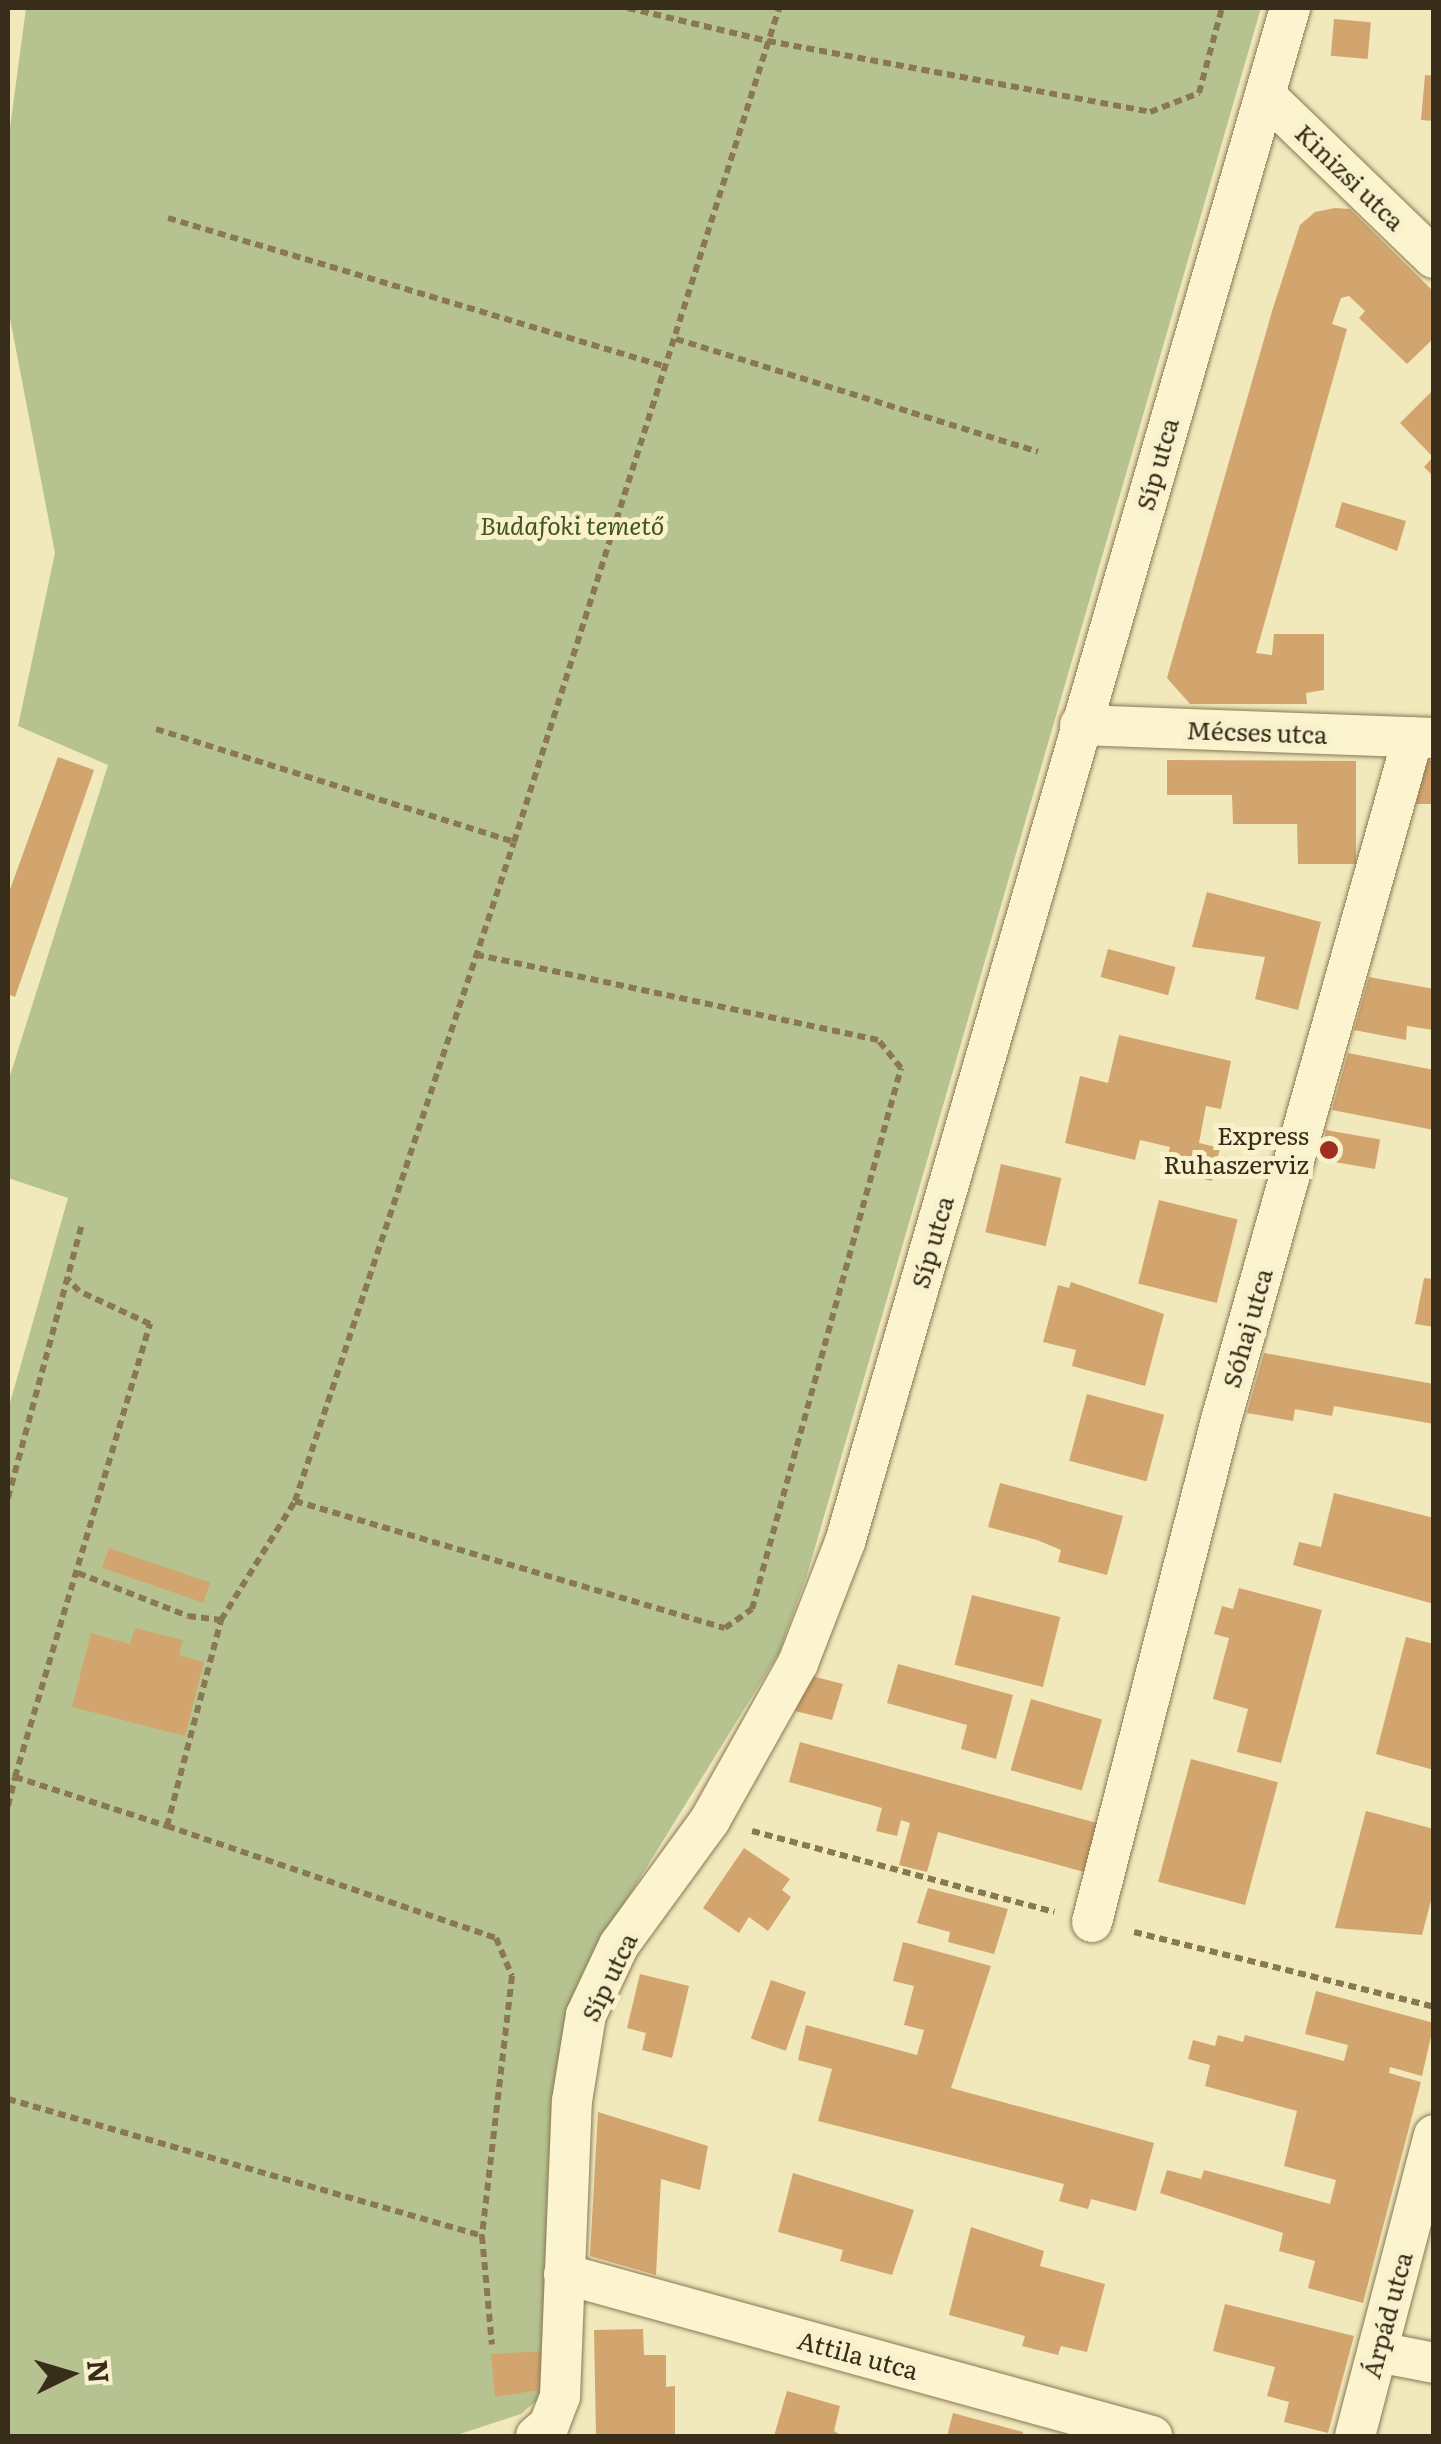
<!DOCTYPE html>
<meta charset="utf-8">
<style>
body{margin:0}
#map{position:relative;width:1441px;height:2444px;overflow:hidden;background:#f1e8bc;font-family:Literata,serif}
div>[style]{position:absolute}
.cemetery>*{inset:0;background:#b6c390}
.building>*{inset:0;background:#d3a56e;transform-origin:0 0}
.path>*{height:6px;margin-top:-3px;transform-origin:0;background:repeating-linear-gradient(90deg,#8a7854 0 8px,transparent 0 13px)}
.roads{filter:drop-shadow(0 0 2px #8a7854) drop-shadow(0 0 2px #8a7854)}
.street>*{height:40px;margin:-20px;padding:0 20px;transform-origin:20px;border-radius:20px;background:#fcf4cf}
.dots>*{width:28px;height:28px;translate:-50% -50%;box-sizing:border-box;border:5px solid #f8f1cc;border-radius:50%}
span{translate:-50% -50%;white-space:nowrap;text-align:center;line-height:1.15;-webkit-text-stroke:10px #f8f1cc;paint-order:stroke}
.street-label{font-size:25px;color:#382c1a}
.park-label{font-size:25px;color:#41561f;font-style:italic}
.poi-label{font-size:25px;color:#382c1a}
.right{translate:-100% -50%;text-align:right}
.frame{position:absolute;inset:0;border:10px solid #382c1a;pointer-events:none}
.north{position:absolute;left:20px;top:2324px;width:100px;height:100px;-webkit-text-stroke:8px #f8f1cc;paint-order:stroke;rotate:85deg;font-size:28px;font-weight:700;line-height:40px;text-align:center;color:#382c1a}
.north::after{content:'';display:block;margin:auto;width:35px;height:45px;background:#382c1a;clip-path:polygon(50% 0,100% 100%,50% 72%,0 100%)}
</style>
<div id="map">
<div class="cemetery">
<i style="clip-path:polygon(26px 8px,1261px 8px,807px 1575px,779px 1653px,622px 1907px,544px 2394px,521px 2414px,454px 2436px,8px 2436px,8px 1410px,68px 1198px,8px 1178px,8px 1082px,108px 765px,18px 726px,55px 553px,8px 308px,8px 143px)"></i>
</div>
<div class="building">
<i style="left:1334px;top:19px;width:37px;height:37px;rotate:5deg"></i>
<i style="clip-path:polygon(1425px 75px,1434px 76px,1434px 121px,1421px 120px)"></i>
<i style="clip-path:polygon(1335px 208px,1350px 209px,1434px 292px,1434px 338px,1407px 364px,1359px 318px,1365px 311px,1349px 296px,1341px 298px,1332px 324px,1347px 329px,1256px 653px,1272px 655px,1274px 634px,1324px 634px,1324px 690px,1306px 693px,1307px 704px,1190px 704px,1167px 678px,1273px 308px,1300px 225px,1315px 212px)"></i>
<i style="clip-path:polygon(1434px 389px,1434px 477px,1424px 467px,1433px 457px,1400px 423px)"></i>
<i style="clip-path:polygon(1342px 502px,1406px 521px,1397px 551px,1335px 527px)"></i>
<i style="clip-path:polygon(58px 757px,94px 770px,15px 997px,8px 994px,8px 895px)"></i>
<i style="clip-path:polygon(1167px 760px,1356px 761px,1356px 864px,1298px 864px,1297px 824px,1233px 824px,1232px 795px,1167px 795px)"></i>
<i style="clip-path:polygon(1427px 761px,1434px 761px,1434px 804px,1416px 804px)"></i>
<i style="clip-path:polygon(1207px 892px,1321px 922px,1298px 1010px,1255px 999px,1265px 957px,1192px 947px)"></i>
<i style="left:1108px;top:949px;width:70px;height:29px;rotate:15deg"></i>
<i style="clip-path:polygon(1369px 977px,1434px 989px,1434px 1030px,1407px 1026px,1406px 1040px,1354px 1030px)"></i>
<i style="clip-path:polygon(1119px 1035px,1231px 1061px,1221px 1109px,1206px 1106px,1199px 1143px,1220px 1148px,1212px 1181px,1165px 1170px,1170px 1147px,1140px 1140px,1135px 1160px,1065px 1143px,1080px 1076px,1108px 1083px)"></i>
<i style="clip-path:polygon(1348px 1053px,1434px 1070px,1434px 1130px,1332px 1110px)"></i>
<i style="left:1326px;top:1130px;width:55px;height:30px;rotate:10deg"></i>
<i style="left:1001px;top:1164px;width:62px;height:70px;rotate:13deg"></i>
<i style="left:1159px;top:1200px;width:81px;height:86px;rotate:14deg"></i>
<i style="clip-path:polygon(1424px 1278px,1434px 1279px,1434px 1327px,1415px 1324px)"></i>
<i style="clip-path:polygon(1071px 1282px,1164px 1314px,1145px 1386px,1072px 1366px,1076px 1350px,1043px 1342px,1058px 1285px,1069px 1288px)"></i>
<i style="clip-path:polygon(1264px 1353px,1434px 1384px,1434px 1424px,1334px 1406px,1332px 1416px,1295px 1409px,1293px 1421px,1247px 1413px)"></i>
<i style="left:1087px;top:1394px;width:80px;height:69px;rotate:15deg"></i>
<i style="clip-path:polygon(1000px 1483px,1123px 1516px,1107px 1575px,1058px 1562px,1061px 1550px,1037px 1540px,988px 1527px)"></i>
<i style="clip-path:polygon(1334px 1493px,1434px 1518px,1434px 1604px,1293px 1565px,1299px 1542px,1321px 1547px)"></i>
<i style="left:109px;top:1548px;width:107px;height:21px;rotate:19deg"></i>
<i style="clip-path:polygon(1239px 1588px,1322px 1610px,1281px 1763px,1237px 1752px,1248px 1709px,1213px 1699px,1229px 1638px,1214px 1634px,1222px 1606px,1233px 1609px)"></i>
<i style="left:972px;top:1595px;width:91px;height:72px;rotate:14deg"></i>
<i style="clip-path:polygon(135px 1628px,183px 1640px,179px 1655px,204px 1662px,185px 1736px,72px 1707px,91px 1633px,130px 1644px)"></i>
<i style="clip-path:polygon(1406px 1637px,1434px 1644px,1434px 1770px,1376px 1754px)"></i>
<i style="clip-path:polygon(898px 1664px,1013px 1695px,996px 1759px,961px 1749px,967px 1725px,887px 1703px)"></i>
<i style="clip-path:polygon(812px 1676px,843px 1684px,832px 1720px,795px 1711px)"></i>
<i style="left:1031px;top:1699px;width:74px;height:74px;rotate:16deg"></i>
<i style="clip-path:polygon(800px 1742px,1097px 1823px,1084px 1872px,938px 1832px,927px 1872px,899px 1865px,910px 1823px,901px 1820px,897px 1836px,876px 1831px,882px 1808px,789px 1782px)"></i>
<i style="left:1191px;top:1759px;width:90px;height:127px;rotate:15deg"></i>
<i style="clip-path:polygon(1366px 1811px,1434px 1829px,1434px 1889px,1422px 1935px,1335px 1928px)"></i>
<i style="clip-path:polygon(744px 1848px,790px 1879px,782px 1890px,791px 1897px,768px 1931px,749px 1917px,739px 1933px,703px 1908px)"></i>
<i style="clip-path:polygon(928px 1888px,1008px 1909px,994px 1954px,948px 1942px,950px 1932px,917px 1923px)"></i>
<i style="clip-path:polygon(903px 1942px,991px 1966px,951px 2088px,1154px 2143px,1136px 2211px,1091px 2199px,1088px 2209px,1059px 2201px,1064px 2184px,818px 2121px,832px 2069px,798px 2060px,806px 2025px,917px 2055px,924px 2030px,904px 2025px,914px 1986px,893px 1981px)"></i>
<i style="clip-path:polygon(640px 1974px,689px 1986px,672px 2058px,642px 2050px,646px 2033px,627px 2028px)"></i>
<i style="left:771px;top:1980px;width:37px;height:62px;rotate:19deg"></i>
<i style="clip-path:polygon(1316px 1991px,1434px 2023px,1422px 2076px,1390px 2067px,1389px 2073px,1421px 2082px,1363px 2303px,1308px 2288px,1315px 2261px,1279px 2251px,1283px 2233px,1160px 2193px,1167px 2170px,1201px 2179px,1204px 2170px,1330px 2204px,1336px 2180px,1284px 2166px,1297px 2111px,1205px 2086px,1210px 2065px,1188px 2059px,1193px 2040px,1215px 2046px,1218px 2035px,1243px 2042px,1245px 2035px,1344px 2061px,1348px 2045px,1305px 2034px)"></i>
<i style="clip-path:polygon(598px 2112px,708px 2146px,700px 2190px,661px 2179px,656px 2275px,590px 2256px)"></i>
<i style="clip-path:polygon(793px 2173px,914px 2210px,892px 2275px,840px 2261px,843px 2250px,778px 2232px)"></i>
<i style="clip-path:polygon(971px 2227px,1044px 2251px,1040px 2266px,1105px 2284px,1087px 2352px,1061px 2346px,1058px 2355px,1022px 2346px,1025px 2336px,949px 2315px)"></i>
<i style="clip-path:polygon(1225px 2304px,1354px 2336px,1328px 2433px,1284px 2422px,1289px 2402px,1267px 2396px,1275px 2367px,1213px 2351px)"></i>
<i style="clip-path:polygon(643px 2329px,644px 2355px,666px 2355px,666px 2387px,675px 2386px,675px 2436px,596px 2436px,594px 2330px)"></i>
<i style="clip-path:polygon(545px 2351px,545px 2389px,495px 2397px,491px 2354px)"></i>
<i style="clip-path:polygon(787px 2391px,840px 2406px,834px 2431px,842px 2436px,774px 2436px)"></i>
<i style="clip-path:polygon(953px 2413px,1023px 2432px,1022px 2436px,947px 2436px)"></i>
</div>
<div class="path">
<i style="left:628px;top:8px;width:144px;rotate:13.3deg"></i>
<i style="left:768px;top:41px;width:389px;rotate:10.5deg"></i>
<i style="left:1150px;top:112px;width:53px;rotate:-21.2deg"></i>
<i style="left:1199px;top:93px;width:88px;rotate:-74.9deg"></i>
<i style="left:168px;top:218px;width:521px;rotate:16.63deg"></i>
<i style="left:676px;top:339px;width:379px;rotate:17.3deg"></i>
<i style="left:156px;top:729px;width:375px;rotate:17.5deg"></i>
<i style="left:8px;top:1498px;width:281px;rotate:-74.9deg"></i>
<i style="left:295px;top:1501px;width:448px;rotate:16.5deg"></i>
<i style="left:725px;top:1628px;width:33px;rotate:-35deg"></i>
<i style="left:752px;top:1609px;width:561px;rotate:-74.6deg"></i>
<i style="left:901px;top:1068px;width:36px;rotate:-129deg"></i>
<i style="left:878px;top:1040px;width:415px;rotate:-168deg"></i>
<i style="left:78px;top:1573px;width:118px;rotate:21.4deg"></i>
<i style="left:188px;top:1616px;width:33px;rotate:7deg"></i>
<i style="left:15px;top:1777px;width:473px;rotate:-73.4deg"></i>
<i style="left:150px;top:1324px;width:78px;rotate:-155.1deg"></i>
<i style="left:79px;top:1291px;width:18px;rotate:-133deg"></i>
<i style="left:8px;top:1806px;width:30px;rotate:-76deg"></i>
<i style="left:15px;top:1777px;width:160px;rotate:17.9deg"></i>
<i style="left:167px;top:1826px;width:213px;rotate:-75.3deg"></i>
<i style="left:221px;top:1620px;width:140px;rotate:-58.1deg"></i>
<i style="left:295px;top:1501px;width:694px;rotate:-71.62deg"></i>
<i style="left:514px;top:842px;width:875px;rotate:-72.37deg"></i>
<i style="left:167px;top:1826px;width:348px;rotate:18.8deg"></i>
<i style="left:496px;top:1938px;width:41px;rotate:67.2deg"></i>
<i style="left:512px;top:1976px;width:262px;rotate:96.6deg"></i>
<i style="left:482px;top:2236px;width:109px;rotate:84.8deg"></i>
<i style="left:752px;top:1831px;width:313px;rotate:15deg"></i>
<i style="left:1134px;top:1932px;width:309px;rotate:14deg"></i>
<i style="left:8px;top:2099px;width:493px;rotate:16.1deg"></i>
</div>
<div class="roads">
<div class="street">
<i style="left:1266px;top:96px;width:233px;rotate:44deg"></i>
<i style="left:1080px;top:725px;width:354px;rotate:2.1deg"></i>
<i style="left:1092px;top:1922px;width:518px;rotate:-75.59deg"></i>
<i style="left:1221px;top:1420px;width:709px;rotate:-74.3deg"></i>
<i style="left:564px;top:2274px;width:610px;rotate:15.4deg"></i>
<i style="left:1378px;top:2352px;width:57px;rotate:11.1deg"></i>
<i style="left:536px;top:2436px;width:17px;rotate:-40deg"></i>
<i style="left:549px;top:2425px;width:31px;rotate:-69deg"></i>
<i style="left:560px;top:2396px;width:295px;rotate:-87.7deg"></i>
<i style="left:572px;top:2101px;width:87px;rotate:-80.8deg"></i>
<i style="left:586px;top:2015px;width:77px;rotate:-64.8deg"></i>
<i style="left:619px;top:1945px;width:155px;rotate:-53.9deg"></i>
<i style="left:710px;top:1820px;width:180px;rotate:-60.7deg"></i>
<i style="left:798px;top:1663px;width:130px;rotate:-68.8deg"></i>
<i style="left:845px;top:1542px;width:1597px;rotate:-73.82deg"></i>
<i style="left:1355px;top:2436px;width:311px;rotate:-75.3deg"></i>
</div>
</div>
<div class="dots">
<i style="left:1329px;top:1150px;background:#9e2f1f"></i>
</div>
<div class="street-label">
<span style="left:1350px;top:177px;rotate:44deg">Kinizsi utca</span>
<span style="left:1157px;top:464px;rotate:-74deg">Síp utca</span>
<span style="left:1257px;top:732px;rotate:2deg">Mécses utca</span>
<span style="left:932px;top:1242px;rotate:-74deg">Síp utca</span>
<span style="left:1247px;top:1328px;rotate:-74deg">Sóhaj utca</span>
<span style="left:609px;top:1977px;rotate:-64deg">Síp utca</span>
<span style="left:1387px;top:2315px;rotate:-75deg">Árpád utca</span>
<span style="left:858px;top:2355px;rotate:15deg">Attila utca</span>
</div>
<div class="park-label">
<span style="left:572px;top:525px">Budafoki temető</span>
</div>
<div class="poi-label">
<span class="right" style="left:1309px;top:1150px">Express<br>Ruhaszerviz</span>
</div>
<div class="frame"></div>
<div class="north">N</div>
</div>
